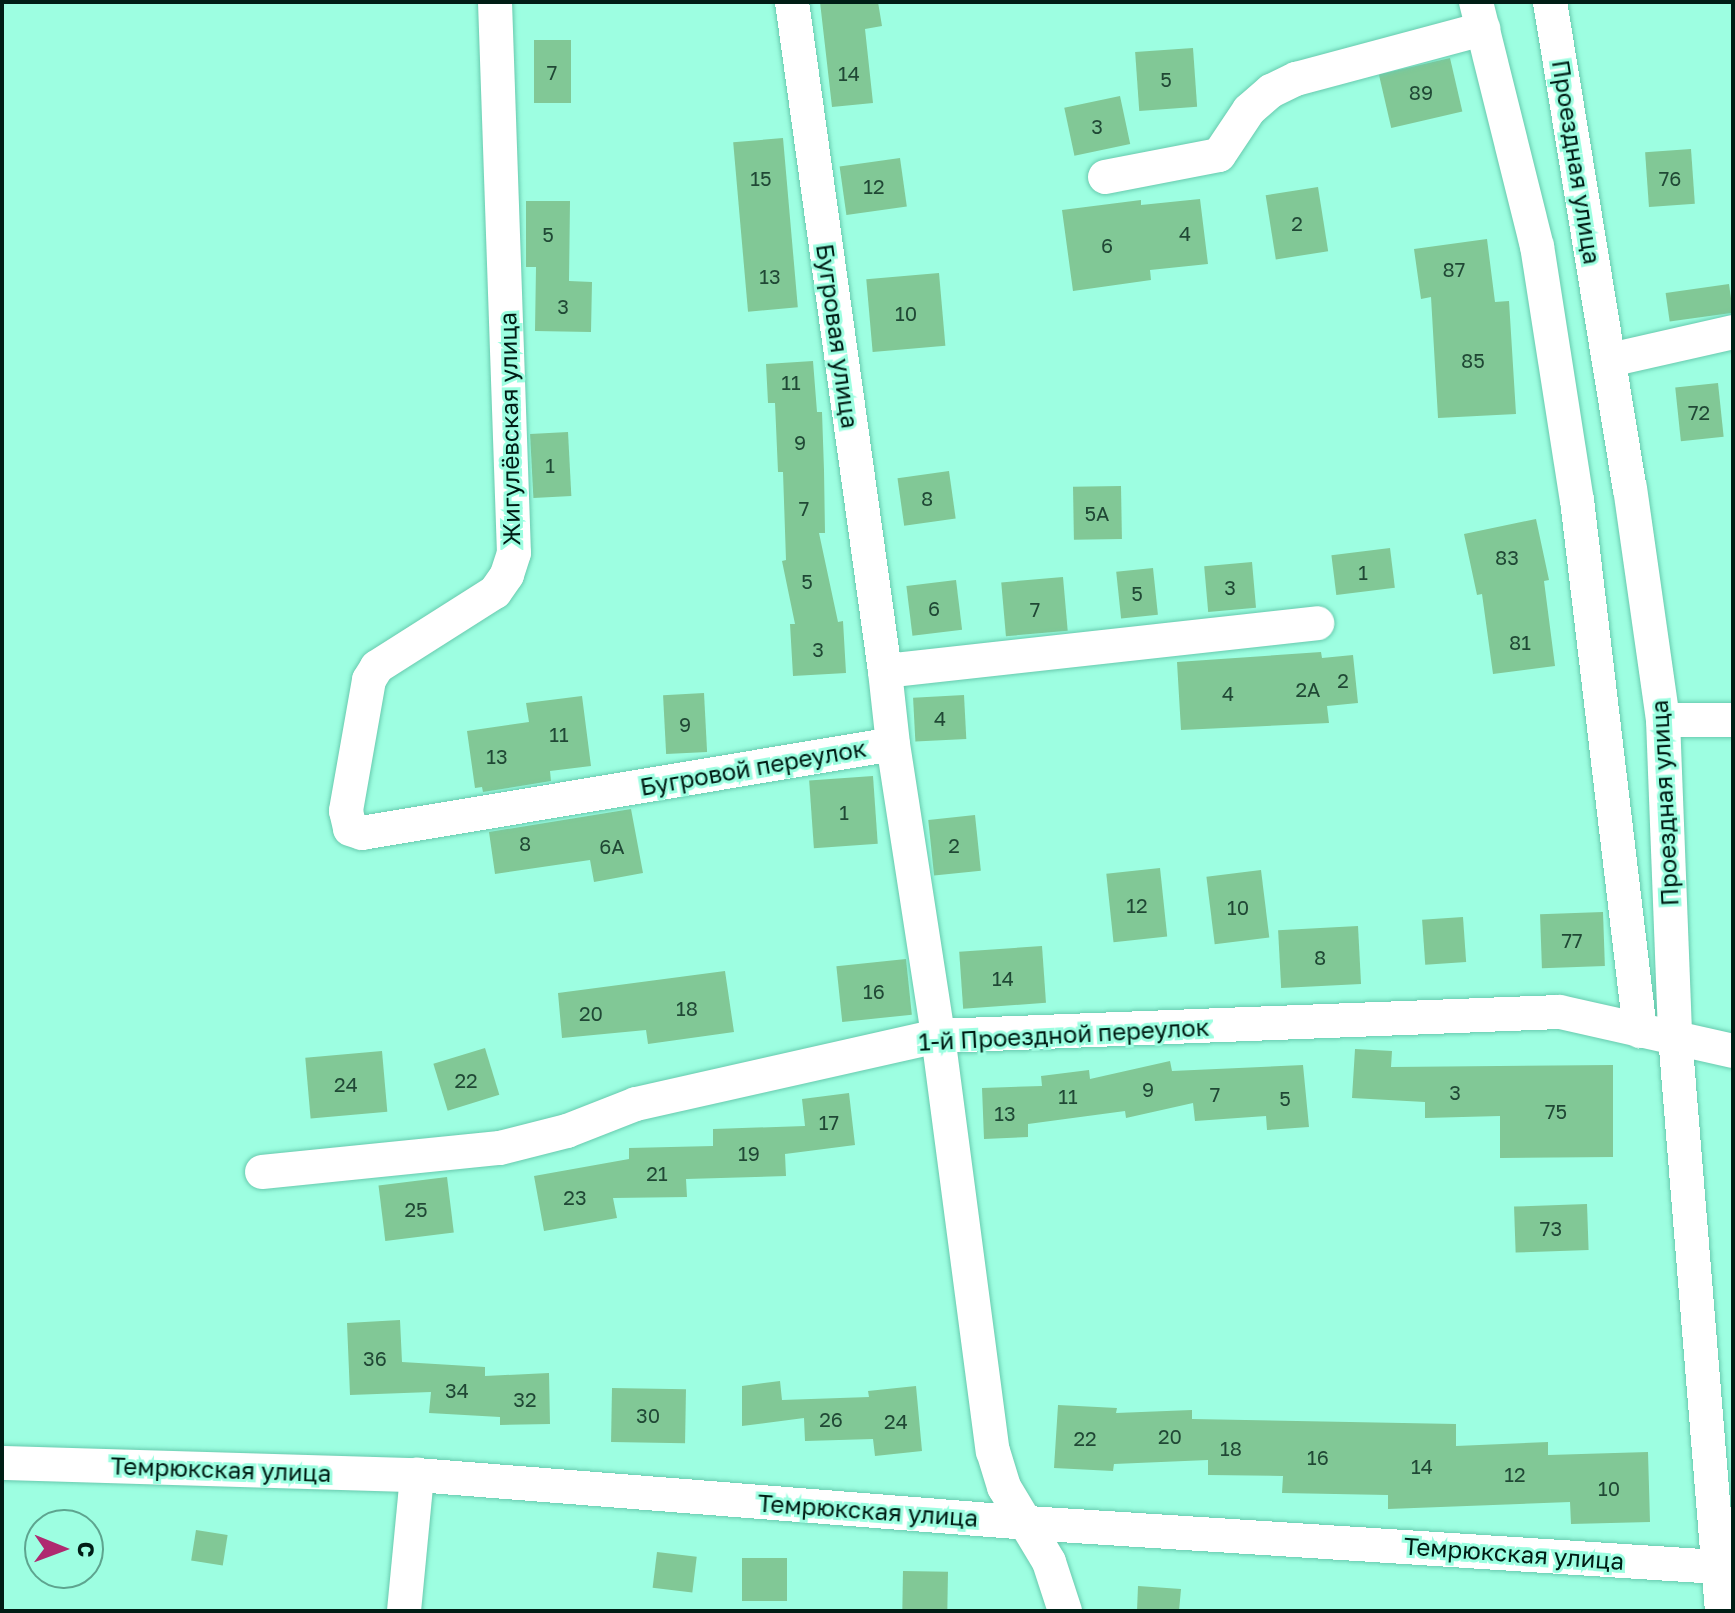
<!DOCTYPE html>
<meta charset="utf-8">
<style>
body{margin:0}
#map{position:relative;width:1735px;height:1613px;overflow:hidden;background:#9dfee1;font-family:"Golos Text",sans-serif}
div>[style]{position:absolute}
.building>*{inset:0;background:#81c896;transform-origin:0 0}
.roads{filter:drop-shadow(0 0 2px #68caae) drop-shadow(0 0 2px #68caae)}
.minor>*{height:34px;margin:-17px;padding:0 17px;transform-origin:17px;border-radius:17px;background:#fff}
span{translate:-50% -50%;white-space:nowrap;text-align:center;line-height:1.15;-webkit-text-stroke:6px #9dfee1;paint-order:stroke}
.number-label{font-size:20px;color:#204835}
.number-label span{-webkit-text-stroke-width:0}
.street-label{font-size:24px;color:#001d15}
.frame{position:absolute;inset:0;border:4px solid #001d15;pointer-events:none}
.north{position:absolute;left:24px;top:1509px;width:80px;height:80px;box-sizing:border-box;background:#9dfee1;border:2px solid #5ea48f;border-radius:50%;rotate:91deg;font-size:22px;font-weight:700;line-height:32px;text-align:center;color:#001d15}
.north::after{content:'';display:block;margin:auto;width:28px;height:36px;background:#af2970;clip-path:polygon(50% 0,100% 100%,50% 72%,0 100%)}
</style>
<div id="map">
<div class="building">
<i style="clip-path:polygon(820px 2px,878px 2px,882px 26px,865px 29px,873px 103px,832px 107px)"></i>
<i style="left:534px;top:40px;width:37px;height:63px"></i>
<i style="left:1193px;top:48px;width:59px;height:58px;rotate:86deg"></i>
<i style="left:1450px;top:58px;width:55px;height:73px;rotate:77deg"></i>
<i style="left:1120px;top:96px;width:49px;height:57px;rotate:78deg"></i>
<i style="left:783px;top:138px;width:170px;height:50px;rotate:85deg"></i>
<i style="left:1691px;top:149px;width:55px;height:46px;rotate:86deg"></i>
<i style="left:900px;top:158px;width:49px;height:61px;rotate:82deg"></i>
<i style="left:1318px;top:187px;width:65px;height:53px;rotate:81deg"></i>
<i style="clip-path:polygon(1200px 199px,1208px 264px,1150px 270px,1151px 280px,1073px 291px,1062px 210px,1141px 200px,1141px 205px)"></i>
<i style="clip-path:polygon(526px 201px,570px 201px,569px 281px,592px 282px,591px 332px,535px 331px,536px 267px,526px 267px)"></i>
<i style="clip-path:polygon(1487px 239px,1495px 302px,1509px 301px,1516px 414px,1438px 418px,1431px 297px,1421px 299px,1414px 249px)"></i>
<i style="left:939px;top:273px;width:73px;height:73px;rotate:85deg"></i>
<i style="left:1729px;top:284px;width:29px;height:64px;rotate:82deg"></i>
<i style="clip-path:polygon(813px 361px,817px 412px,822px 412px,824px 470px,825px 533px,819px 533px,838px 622px,843px 621px,846px 673px,793px 676px,790px 624px,795px 624px,782px 561px,786px 560px,783px 472px,778px 472px,775px 403px,768px 403px,766px 364px)"></i>
<i style="left:1718px;top:383px;width:54px;height:43px;rotate:84deg"></i>
<i style="left:568px;top:432px;width:64px;height:38px;rotate:87deg"></i>
<i style="left:949px;top:471px;width:48px;height:52px;rotate:82deg"></i>
<i style="left:1121px;top:486px;width:53px;height:48px;rotate:89deg"></i>
<i style="clip-path:polygon(1536px 519px,1549px 580px,1544px 581px,1555px 666px,1493px 674px,1482px 594px,1477px 595px,1464px 534px)"></i>
<i style="left:1390px;top:548px;width:40px;height:59px;rotate:83deg"></i>
<i style="left:1252px;top:562px;width:46px;height:48px;rotate:85deg"></i>
<i style="left:1153px;top:568px;width:47px;height:37px;rotate:84deg"></i>
<i style="left:1063px;top:577px;width:54px;height:62px;rotate:85deg"></i>
<i style="left:956px;top:580px;width:50px;height:50px;rotate:83deg"></i>
<i style="clip-path:polygon(1321px 652px,1322px 658px,1353px 655px,1358px 703px,1327px 706px,1329px 723px,1181px 730px,1177px 662px)"></i>
<i style="left:704px;top:693px;width:59px;height:41px;rotate:87deg"></i>
<i style="left:964px;top:695px;width:44px;height:51px;rotate:87deg"></i>
<i style="clip-path:polygon(582px 696px,591px 766px,550px 771px,551px 781px,483px 792px,482px 787px,475px 788px,467px 731px,529px 722px,526px 703px)"></i>
<i style="left:873px;top:776px;width:68px;height:64px;rotate:86deg"></i>
<i style="clip-path:polygon(631px 809px,643px 873px,594px 882px,590px 860px,495px 874px,489px 832px)"></i>
<i style="left:975px;top:815px;width:56px;height:47px;rotate:84deg"></i>
<i style="left:1160px;top:868px;width:69px;height:54px;rotate:84deg"></i>
<i style="left:1261px;top:870px;width:68px;height:55px;rotate:83deg"></i>
<i style="left:1603px;top:912px;width:54px;height:63px;rotate:88deg"></i>
<i style="left:1463px;top:917px;width:45px;height:41px;rotate:86deg"></i>
<i style="left:1358px;top:926px;width:58px;height:80px;rotate:87deg"></i>
<i style="left:1042px;top:946px;width:57px;height:83px;rotate:86deg"></i>
<i style="left:906px;top:959px;width:56px;height:70px;rotate:84deg"></i>
<i style="clip-path:polygon(725px 971px,734px 1032px,648px 1044px,646px 1030px,562px 1038px,558px 993px)"></i>
<i style="left:485px;top:1048px;width:49px;height:54px;rotate:73deg"></i>
<i style="clip-path:polygon(1355px 1049px,1392px 1051px,1391px 1067px,1613px 1065px,1613px 1157px,1500px 1158px,1500px 1116px,1425px 1118px,1425px 1102px,1352px 1098px)"></i>
<i style="left:382px;top:1051px;width:61px;height:77px;rotate:85deg"></i>
<i style="clip-path:polygon(1170px 1061px,1172px 1071px,1303px 1065px,1309px 1127px,1267px 1130px,1266px 1116px,1195px 1121px,1193px 1103px,1126px 1118px,1125px 1111px,1028px 1124px,1028px 1137px,984px 1139px,982px 1088px,1042px 1086px,1041px 1076px,1089px 1070px,1090px 1079px)"></i>
<i style="clip-path:polygon(849px 1093px,855px 1145px,785px 1154px,786px 1176px,686px 1179px,687px 1197px,613px 1198px,617px 1218px,544px 1231px,534px 1176px,629px 1159px,629px 1148px,713px 1146px,713px 1129px,805px 1126px,802px 1099px)"></i>
<i style="left:447px;top:1177px;width:56px;height:69px;rotate:83deg"></i>
<i style="left:1587px;top:1204px;width:46px;height:73px;rotate:88deg"></i>
<i style="clip-path:polygon(400px 1320px,402px 1362px,485px 1367px,485px 1376px,549px 1373px,550px 1424px,500px 1425px,500px 1417px,429px 1413px,431px 1392px,350px 1395px,347px 1323px)"></i>
<i style="clip-path:polygon(780px 1381px,782px 1400px,869px 1397px,868px 1391px,916px 1386px,922px 1451px,875px 1456px,873px 1439px,805px 1441px,804px 1418px,742px 1426px,742px 1386px)"></i>
<i style="left:612px;top:1388px;width:74px;height:54px;rotate:1deg"></i>
<i style="clip-path:polygon(1058px 1405px,1117px 1408px,1116px 1413px,1192px 1410px,1192px 1419px,1456px 1424px,1456px 1446px,1548px 1442px,1548px 1455px,1648px 1452px,1650px 1522px,1571px 1524px,1570px 1502px,1388px 1509px,1388px 1495px,1282px 1493px,1283px 1476px,1208px 1475px,1208px 1460px,1114px 1464px,1113px 1471px,1054px 1468px)"></i>
<i style="left:196px;top:1530px;width:32px;height:31px;rotate:9deg"></i>
<i style="left:657px;top:1552px;width:40px;height:36px;rotate:7deg"></i>
<i style="left:787px;top:1558px;width:43px;height:45px;rotate:90deg"></i>
<i style="left:903px;top:1571px;width:45px;height:39px;rotate:1deg"></i>
<i style="clip-path:polygon(1138px 1586px,1181px 1589px,1179px 1611px,1137px 1611px)"></i>
</div>
<div class="roads">
<div class="minor">
<i style="left:495px;top:2px;width:551px;rotate:88.03deg"></i>
<i style="left:514px;top:553px;width:23px;rotate:108deg"></i>
<i style="left:507px;top:575px;width:21px;rotate:125deg"></i>
<i style="left:495px;top:592px;width:140px;rotate:147.6deg"></i>
<i style="left:377px;top:667px;width:15px;rotate:122deg"></i>
<i style="left:369px;top:680px;width:133px;rotate:100deg"></i>
<i style="left:346px;top:811px;width:18px;rotate:77deg"></i>
<i style="left:350px;top:829px;width:13px;rotate:18deg"></i>
<i style="left:362px;top:833px;width:538px;rotate:-9.51deg"></i>
<i style="left:893px;top:744px;width:73px;rotate:-96.3deg"></i>
<i style="left:885px;top:671px;width:435px;rotate:-6.3deg"></i>
<i style="left:792px;top:2px;width:675px;rotate:82.09deg"></i>
<i style="left:1476px;top:2px;width:252px;rotate:76deg"></i>
<i style="left:1537px;top:246px;width:257px;rotate:81.1deg"></i>
<i style="left:1577px;top:500px;width:535px;rotate:83.23deg"></i>
<i style="left:1550px;top:2px;width:493px;rotate:80.7deg"></i>
<i style="left:1630px;top:488px;width:234px;rotate:81.9deg"></i>
<i style="left:1663px;top:720px;width:316px;rotate:87.8deg"></i>
<i style="left:1675px;top:1036px;width:577px;rotate:85.33deg"></i>
<i style="left:1105px;top:177px;width:116px;rotate:-10.9deg"></i>
<i style="left:1219px;top:155px;width:54px;rotate:-56.3deg"></i>
<i style="left:1249px;top:110px;width:29px;rotate:-41deg"></i>
<i style="left:1271px;top:91px;width:28px;rotate:-26deg"></i>
<i style="left:1296px;top:79px;width:194px;rotate:-15deg"></i>
<i style="left:1610px;top:360px;width:126px;rotate:-12.8deg"></i>
<i style="left:1663px;top:720px;width:70px"></i>
<i style="left:893px;top:744px;width:295px;rotate:81.2deg"></i>
<i style="left:938px;top:1036px;width:419px;rotate:82.5deg"></i>
<i style="left:993px;top:1451px;width:38px;rotate:73deg"></i>
<i style="left:1004px;top:1487px;width:87px;rotate:59deg"></i>
<i style="left:1049px;top:1562px;width:52px;rotate:71.9deg"></i>
<i style="left:262px;top:1172px;width:239px;rotate:-5.8deg"></i>
<i style="left:500px;top:1148px;width:69px;rotate:-14.2deg"></i>
<i style="left:567px;top:1131px;width:74px;rotate:-21.4deg"></i>
<i style="left:636px;top:1104px;width:310px;rotate:-12.7deg"></i>
<i style="left:938px;top:1036px;width:622px;rotate:-2.21deg"></i>
<i style="left:1560px;top:1012px;width:177px;rotate:12.7deg"></i>
<i style="left:2px;top:1463px;width:415px;rotate:1.7deg"></i>
<i style="left:417px;top:1475px;width:613px;rotate:4.49deg"></i>
<i style="left:1028px;top:1523px;width:706px;rotate:3.65deg"></i>
<i style="left:404px;top:1611px;width:137px;rotate:-84.5deg"></i>
</div>
</div>
<div class="number-label">
<span style="left:552px;top:72px">7</span>
<span style="left:849px;top:73px">14</span>
<span style="left:1166px;top:79px">5</span>
<span style="left:1421px;top:92px">89</span>
<span style="left:1097px;top:126px">3</span>
<span style="left:761px;top:178px">15</span>
<span style="left:1670px;top:178px">76</span>
<span style="left:874px;top:186px">12</span>
<span style="left:1297px;top:223px">2</span>
<span style="left:1185px;top:233px">4</span>
<span style="left:548px;top:234px">5</span>
<span style="left:1107px;top:245px">6</span>
<span style="left:1454px;top:269px">87</span>
<span style="left:770px;top:276px">13</span>
<span style="left:563px;top:306px">3</span>
<span style="left:906px;top:313px">10</span>
<span style="left:1473px;top:360px">85</span>
<span style="left:791px;top:382px">11</span>
<span style="left:1699px;top:412px">72</span>
<span style="left:800px;top:442px">9</span>
<span style="left:550px;top:465px">1</span>
<span style="left:927px;top:498px">8</span>
<span style="left:804px;top:508px">7</span>
<span style="left:1097px;top:513px">5А</span>
<span style="left:1507px;top:557px">83</span>
<span style="left:1363px;top:572px">1</span>
<span style="left:807px;top:581px">5</span>
<span style="left:1230px;top:587px">3</span>
<span style="left:1137px;top:593px">5</span>
<span style="left:934px;top:608px">6</span>
<span style="left:1035px;top:609px">7</span>
<span style="left:1520px;top:642px">81</span>
<span style="left:818px;top:649px">3</span>
<span style="left:1343px;top:680px">2</span>
<span style="left:1308px;top:689px">2А</span>
<span style="left:1228px;top:693px">4</span>
<span style="left:940px;top:718px">4</span>
<span style="left:685px;top:724px">9</span>
<span style="left:559px;top:734px">11</span>
<span style="left:497px;top:756px">13</span>
<span style="left:844px;top:812px">1</span>
<span style="left:525px;top:843px">8</span>
<span style="left:954px;top:845px">2</span>
<span style="left:612px;top:846px">6А</span>
<span style="left:1137px;top:905px">12</span>
<span style="left:1238px;top:907px">10</span>
<span style="left:1572px;top:940px">77</span>
<span style="left:1320px;top:957px">8</span>
<span style="left:1003px;top:978px">14</span>
<span style="left:874px;top:991px">16</span>
<span style="left:687px;top:1008px">18</span>
<span style="left:591px;top:1013px">20</span>
<span style="left:466px;top:1080px">22</span>
<span style="left:346px;top:1084px">24</span>
<span style="left:1148px;top:1089px">9</span>
<span style="left:1455px;top:1092px">3</span>
<span style="left:1215px;top:1094px">7</span>
<span style="left:1068px;top:1096px">11</span>
<span style="left:1285px;top:1098px">5</span>
<span style="left:1556px;top:1111px">75</span>
<span style="left:1005px;top:1113px">13</span>
<span style="left:829px;top:1122px">17</span>
<span style="left:749px;top:1153px">19</span>
<span style="left:657px;top:1173px">21</span>
<span style="left:575px;top:1197px">23</span>
<span style="left:416px;top:1209px">25</span>
<span style="left:1551px;top:1228px">73</span>
<span style="left:375px;top:1358px">36</span>
<span style="left:457px;top:1390px">34</span>
<span style="left:525px;top:1399px">32</span>
<span style="left:648px;top:1415px">30</span>
<span style="left:831px;top:1419px">26</span>
<span style="left:896px;top:1421px">24</span>
<span style="left:1170px;top:1436px">20</span>
<span style="left:1085px;top:1438px">22</span>
<span style="left:1231px;top:1448px">18</span>
<span style="left:1318px;top:1457px">16</span>
<span style="left:1422px;top:1466px">14</span>
<span style="left:1515px;top:1474px">12</span>
<span style="left:1609px;top:1488px">10</span>
</div>
<div class="street-label">
<span style="left:1577px;top:162px;rotate:81deg">Проездная улица</span>
<span style="left:838px;top:336px;rotate:82deg">Бугровая улица</span>
<span style="left:509px;top:429px;rotate:-91deg">Жигулёвская улица</span>
<span style="left:753px;top:767px;rotate:-10deg">Бугровой переулок</span>
<span style="left:1664px;top:803px;rotate:-93deg">Проездная улица</span>
<span style="left:1064px;top:1034px;rotate:-3deg">1-й Проездной переулок</span>
<span style="left:221px;top:1469px;rotate:2deg">Темрюкская улица</span>
<span style="left:868px;top:1510px;rotate:4deg">Темрюкская улица</span>
<span style="left:1514px;top:1553px;rotate:4deg">Темрюкская улица</span>
</div>
<div class="frame"></div>
<div class="north">С</div>
</div>
